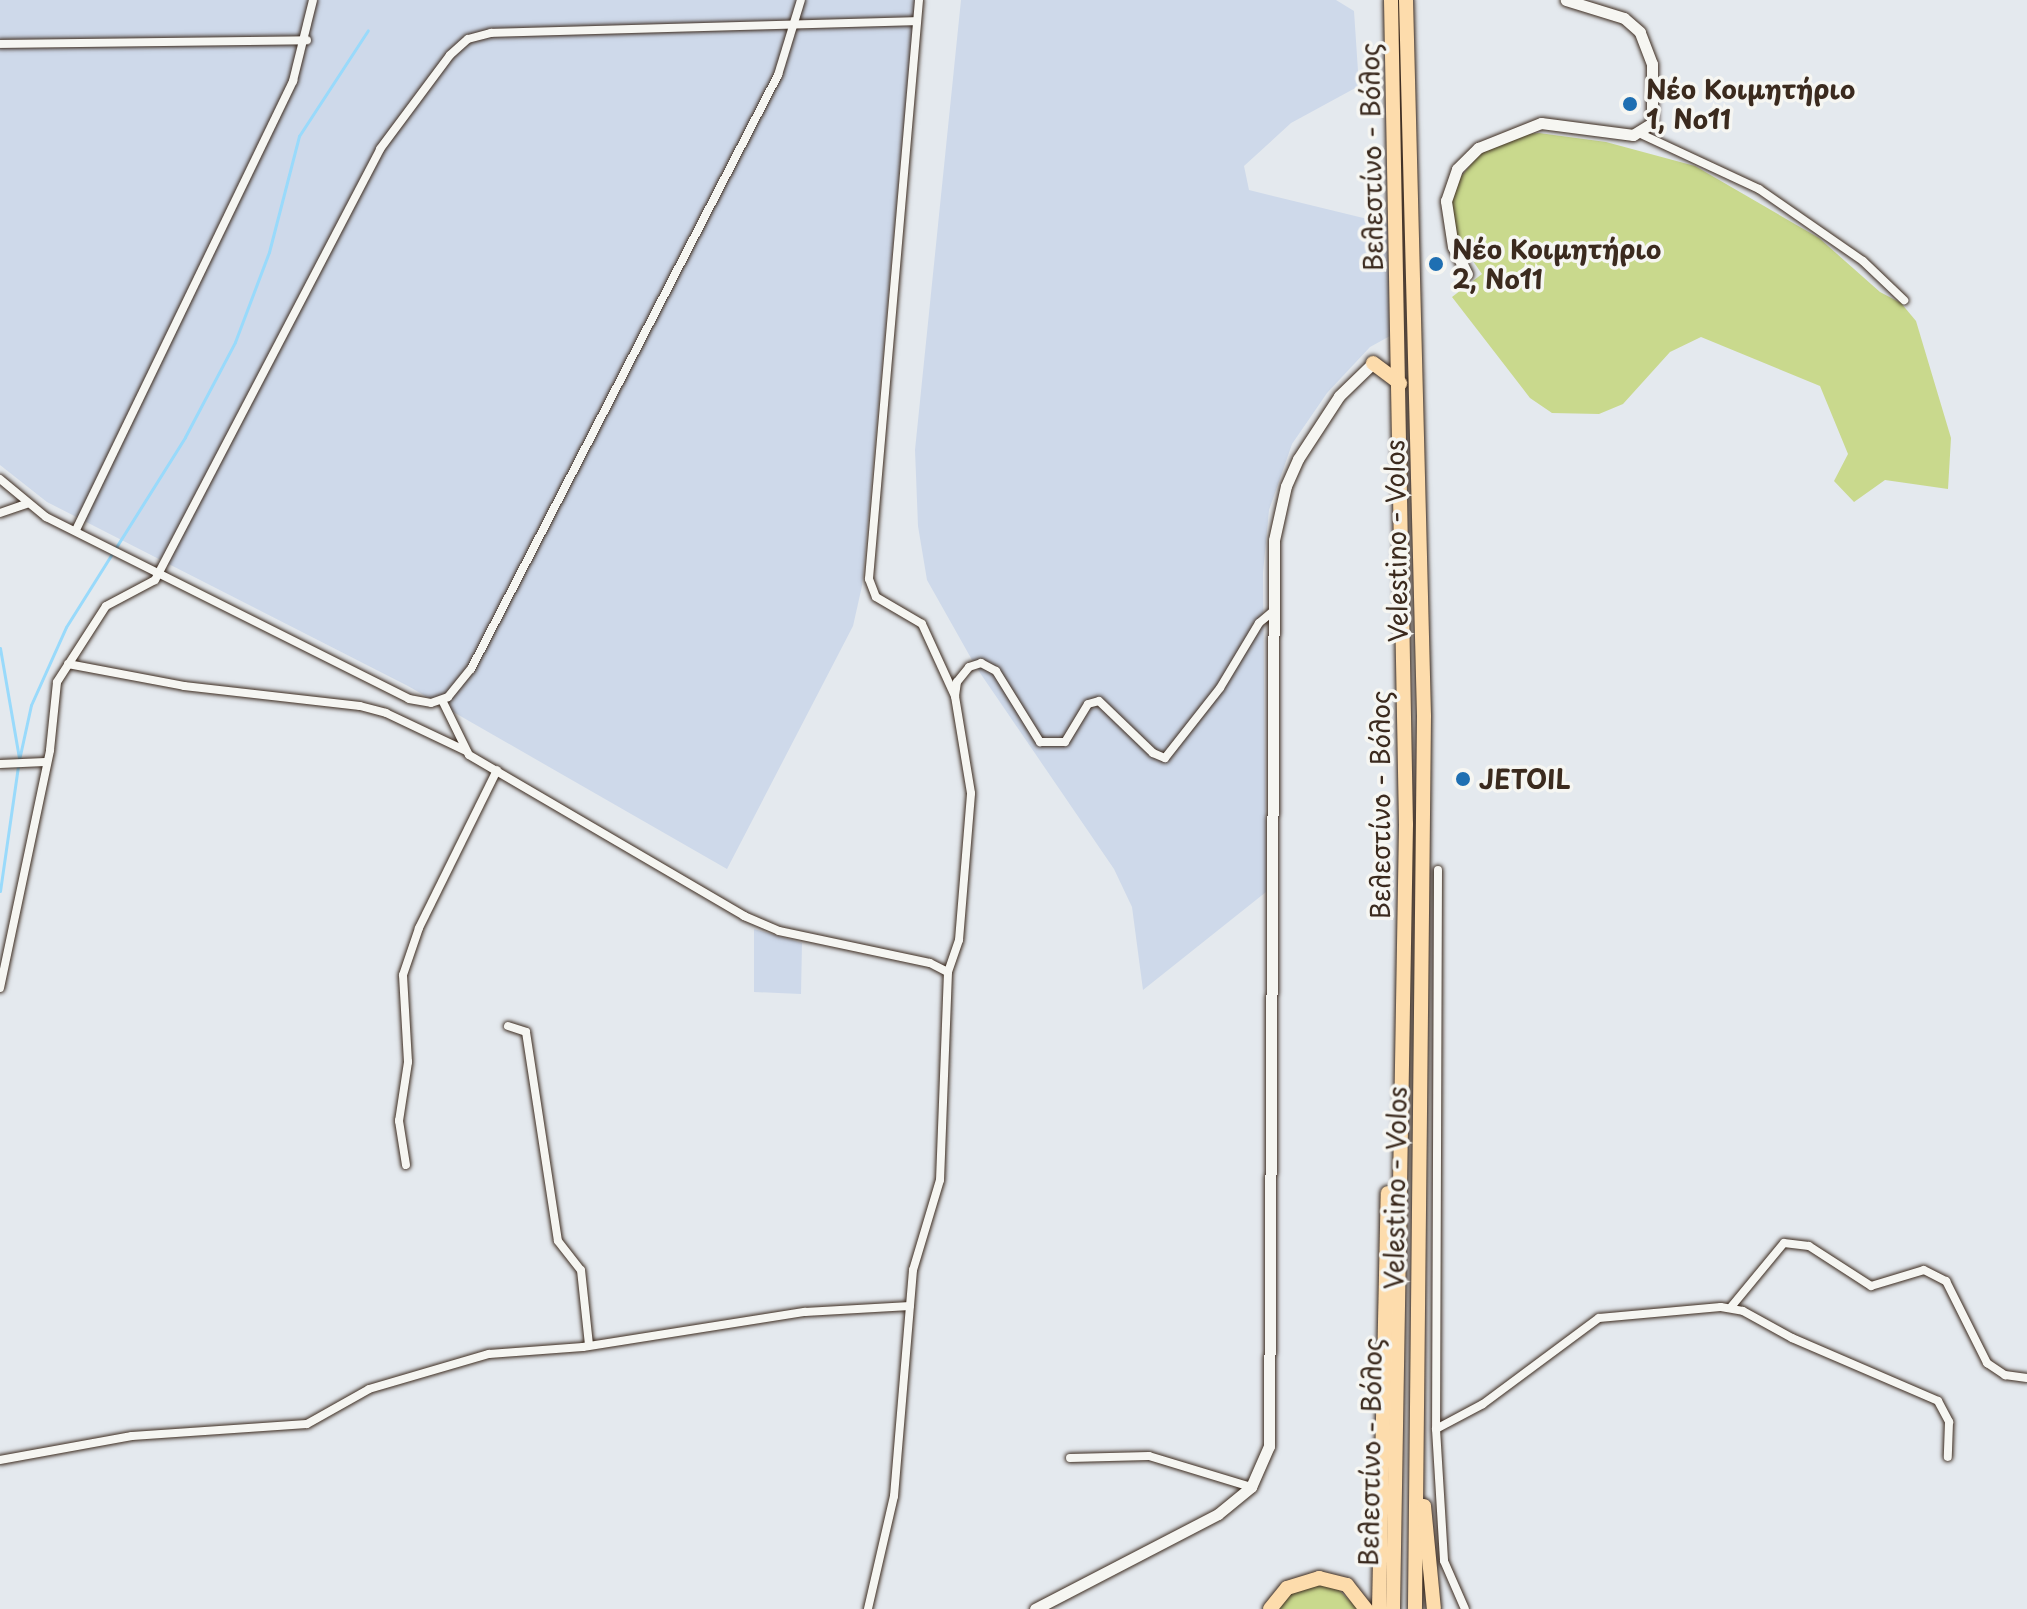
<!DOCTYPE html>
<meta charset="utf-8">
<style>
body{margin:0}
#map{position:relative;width:2027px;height:1609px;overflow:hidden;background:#e4e9ee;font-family:"Playpen Sans",sans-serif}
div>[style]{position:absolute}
.built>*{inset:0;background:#ced9ea}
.green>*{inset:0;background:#c9d98d}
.stream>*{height:3px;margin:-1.5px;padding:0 1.5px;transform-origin:1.5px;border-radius:1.5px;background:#99dafb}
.roads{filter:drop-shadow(0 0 2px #3b2a1e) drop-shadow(0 0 2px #3b2a1e)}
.street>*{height:8px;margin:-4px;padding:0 4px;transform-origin:4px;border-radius:4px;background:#f6f6f2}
.secondary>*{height:11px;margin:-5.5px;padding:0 5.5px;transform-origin:5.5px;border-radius:5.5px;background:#f6f6f2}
.highway>*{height:14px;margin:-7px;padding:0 7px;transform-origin:7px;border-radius:7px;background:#fddcac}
.dots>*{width:22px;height:22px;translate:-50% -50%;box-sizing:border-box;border:4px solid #f6f6f2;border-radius:50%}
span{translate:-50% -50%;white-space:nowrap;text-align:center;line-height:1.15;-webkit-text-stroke:7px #f6f6f2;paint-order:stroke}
.poi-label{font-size:26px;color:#3b2a1e;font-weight:700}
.left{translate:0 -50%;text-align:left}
.street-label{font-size:26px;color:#3b2a1e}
</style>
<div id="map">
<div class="built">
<i style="clip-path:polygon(0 0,915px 0,862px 586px,853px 626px,727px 869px,408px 686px,47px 502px,0 465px)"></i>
<i style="clip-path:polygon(961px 0,1336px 0,1354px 11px,1359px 86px,1291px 123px,1244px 166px,1249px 190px,1388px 224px,1390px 336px,1370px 347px,1327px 393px,1292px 444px,1269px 510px,1263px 573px,1266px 892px,1143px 990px,1132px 907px,1114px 869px,976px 667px,927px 580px,918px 526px,915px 450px)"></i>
<i style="clip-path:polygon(754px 929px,802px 943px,801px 994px,754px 992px)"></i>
</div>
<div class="green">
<i style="clip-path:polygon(1539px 133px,1606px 142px,1695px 166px,1819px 238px,1880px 292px,1901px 303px,1916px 321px,1951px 438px,1948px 489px,1885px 480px,1854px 502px,1834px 481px,1848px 454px,1820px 386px,1701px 337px,1670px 352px,1623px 404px,1599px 414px,1552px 413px,1530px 398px,1452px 297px,1482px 274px,1457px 238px,1450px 207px,1452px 188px,1480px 153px,1514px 135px)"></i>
<i style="clip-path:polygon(1312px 1584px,1337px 1588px,1358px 1609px,1276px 1609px,1293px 1591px)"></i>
</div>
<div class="stream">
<i style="left:0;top:648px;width:112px;rotate:80.2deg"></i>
<i style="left:19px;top:760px;width:56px;rotate:-77.7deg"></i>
<i style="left:31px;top:705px;width:85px;rotate:-65.8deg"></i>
<i style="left:66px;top:627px;width:224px;rotate:-57.9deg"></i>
<i style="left:185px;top:437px;width:107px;rotate:-62.2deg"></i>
<i style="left:235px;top:342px;width:96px;rotate:-69.3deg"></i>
<i style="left:269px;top:252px;width:120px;rotate:-75.5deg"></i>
<i style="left:299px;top:136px;width:126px;rotate:-56.9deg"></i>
<i style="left:0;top:891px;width:126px;rotate:-81.8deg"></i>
</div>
<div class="roads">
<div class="street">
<i style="left:919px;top:0;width:581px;rotate:94.94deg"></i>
<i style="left:869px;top:579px;width:19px;rotate:69deg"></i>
<i style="left:876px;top:597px;width:53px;rotate:30.4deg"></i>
<i style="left:922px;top:624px;width:79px;rotate:65.4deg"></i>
<i style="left:0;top:44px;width:307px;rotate:-0.7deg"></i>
<i style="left:1641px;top:134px;width:130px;rotate:25deg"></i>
<i style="left:1759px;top:189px;width:126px;rotate:34.7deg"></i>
<i style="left:1863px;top:261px;width:57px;rotate:43.6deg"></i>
<i style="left:0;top:479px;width:60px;rotate:39.6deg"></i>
<i style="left:46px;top:517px;width:406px;rotate:26.6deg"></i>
<i style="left:409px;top:699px;width:22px;rotate:10deg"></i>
<i style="left:431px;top:703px;width:18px;rotate:-19deg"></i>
<i style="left:448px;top:697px;width:36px;rotate:-51deg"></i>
<i style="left:471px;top:669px;width:669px;rotate:-62.67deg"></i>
<i style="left:778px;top:75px;width:78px;rotate:-73deg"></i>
<i style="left:0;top:513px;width:28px;rotate:-19deg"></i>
<i style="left:76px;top:530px;width:499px;rotate:-64.2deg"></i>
<i style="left:293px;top:81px;width:83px;rotate:-76.1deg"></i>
<i style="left:68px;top:664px;width:118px;rotate:10.7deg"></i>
<i style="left:184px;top:686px;width:177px;rotate:6.5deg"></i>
<i style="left:360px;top:706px;width:27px;rotate:15deg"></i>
<i style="left:386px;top:713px;width:89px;rotate:25.4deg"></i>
<i style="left:442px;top:700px;width:61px;rotate:63.9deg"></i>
<i style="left:469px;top:755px;width:319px;rotate:30.3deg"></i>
<i style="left:744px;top:916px;width:38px;rotate:23deg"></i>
<i style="left:779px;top:931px;width:154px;rotate:12deg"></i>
<i style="left:930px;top:963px;width:20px;rotate:27deg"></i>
<i style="left:948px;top:972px;width:208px;rotate:92.2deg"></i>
<i style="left:940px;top:1180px;width:94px;rotate:106.7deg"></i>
<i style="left:913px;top:1270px;width:227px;rotate:94.8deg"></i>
<i style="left:894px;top:1496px;width:116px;rotate:103deg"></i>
<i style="left:0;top:764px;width:45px;rotate:-2.5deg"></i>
<i style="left:1438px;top:870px;width:559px;rotate:90.2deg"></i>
<i style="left:1436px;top:1429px;width:132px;rotate:86.5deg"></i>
<i style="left:1444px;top:1561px;width:52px;rotate:66.4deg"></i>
<i style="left:948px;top:972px;width:34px;rotate:-71deg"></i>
<i style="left:959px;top:940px;width:147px;rotate:-85.3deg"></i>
<i style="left:971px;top:793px;width:98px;rotate:-99.4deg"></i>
<i style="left:955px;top:696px;width:14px;rotate:-82deg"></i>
<i style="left:957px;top:682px;width:19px;rotate:-51deg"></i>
<i style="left:969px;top:667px;width:13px;rotate:-18deg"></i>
<i style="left:981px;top:663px;width:17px;rotate:28deg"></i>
<i style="left:996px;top:671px;width:84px;rotate:58.2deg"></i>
<i style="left:1040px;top:742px;width:25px"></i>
<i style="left:1065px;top:742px;width:44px;rotate:-58.8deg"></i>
<i style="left:1088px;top:704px;width:11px;rotate:-15deg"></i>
<i style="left:1099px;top:701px;width:75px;rotate:43.9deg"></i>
<i style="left:1153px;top:753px;width:13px;rotate:23deg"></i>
<i style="left:1165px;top:758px;width:89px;rotate:-51.8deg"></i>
<i style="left:1220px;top:688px;width:76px;rotate:-59deg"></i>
<i style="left:1259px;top:623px;width:17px;rotate:-40deg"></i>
<i style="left:0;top:988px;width:243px;rotate:-78.1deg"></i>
<i style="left:50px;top:750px;width:68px;rotate:-84.1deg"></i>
<i style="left:57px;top:682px;width:90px;rotate:-57.2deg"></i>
<i style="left:106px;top:606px;width:55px;rotate:-28deg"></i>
<i style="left:155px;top:580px;width:486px;rotate:-62.4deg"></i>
<i style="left:380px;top:149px;width:117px;rotate:-53.3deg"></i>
<i style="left:450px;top:55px;width:24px;rotate:-42deg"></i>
<i style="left:468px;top:39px;width:24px;rotate:-15deg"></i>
<i style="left:491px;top:33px;width:426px;rotate:-1.6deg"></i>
<i style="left:508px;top:1026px;width:19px;rotate:18deg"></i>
<i style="left:526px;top:1032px;width:211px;rotate:81.3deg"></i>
<i style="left:558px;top:1241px;width:37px;rotate:52deg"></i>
<i style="left:581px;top:1270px;width:75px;rotate:83.9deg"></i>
<i style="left:406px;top:1165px;width:45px;rotate:-99deg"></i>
<i style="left:399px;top:1121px;width:60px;rotate:-81.3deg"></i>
<i style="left:408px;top:1062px;width:87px;rotate:-93.3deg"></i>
<i style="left:403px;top:975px;width:50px;rotate:-71.2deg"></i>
<i style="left:419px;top:928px;width:176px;rotate:-63.7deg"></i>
<i style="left:1731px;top:1307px;width:83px;rotate:-50.4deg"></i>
<i style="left:1784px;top:1243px;width:25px;rotate:7deg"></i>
<i style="left:1809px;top:1246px;width:74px;rotate:32.8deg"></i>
<i style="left:1871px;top:1286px;width:55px;rotate:-16.8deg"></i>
<i style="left:1924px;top:1270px;width:25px;rotate:27deg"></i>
<i style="left:1946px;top:1281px;width:92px;rotate:63.4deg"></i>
<i style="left:1987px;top:1363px;width:22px;rotate:34deg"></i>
<i style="left:2005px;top:1375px;width:22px;rotate:8deg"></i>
<i style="left:1436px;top:1429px;width:53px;rotate:-28deg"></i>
<i style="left:1483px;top:1404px;width:144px;rotate:-36.6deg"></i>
<i style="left:1599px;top:1318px;width:122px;rotate:-5.2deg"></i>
<i style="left:1721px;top:1307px;width:22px;rotate:10deg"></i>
<i style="left:1743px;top:1311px;width:56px;rotate:28.9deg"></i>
<i style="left:1792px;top:1338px;width:159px;rotate:23.3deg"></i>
<i style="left:1938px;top:1401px;width:24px;rotate:62deg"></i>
<i style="left:1949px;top:1422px;width:35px;rotate:92deg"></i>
<i style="left:1070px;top:1458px;width:79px;rotate:-1.5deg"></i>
<i style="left:1149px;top:1456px;width:107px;rotate:16.9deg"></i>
<i style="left:0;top:1460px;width:134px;rotate:-10.3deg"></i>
<i style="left:132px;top:1436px;width:175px;rotate:-3.9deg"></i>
<i style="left:307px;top:1424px;width:71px;rotate:-29.4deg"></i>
<i style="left:369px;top:1389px;width:125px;rotate:-16.3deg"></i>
<i style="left:489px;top:1354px;width:94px;rotate:-4.3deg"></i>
<i style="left:583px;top:1347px;width:225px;rotate:-9deg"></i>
<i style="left:805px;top:1312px;width:105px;rotate:-3.3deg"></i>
</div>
<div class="secondary">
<i style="left:1467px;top:274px;width:30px;rotate:-117deg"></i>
<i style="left:1453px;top:247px;width:47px;rotate:-98.7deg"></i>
<i style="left:1446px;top:201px;width:34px;rotate:-71deg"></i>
<i style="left:1457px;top:169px;width:30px;rotate:-45deg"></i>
<i style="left:1478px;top:148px;width:68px;rotate:-21.6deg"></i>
<i style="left:1541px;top:123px;width:93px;rotate:7.4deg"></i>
<i style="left:1633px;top:135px;width:22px;rotate:-32deg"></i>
<i style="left:1652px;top:123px;width:59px;rotate:-90deg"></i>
<i style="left:1652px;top:64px;width:34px;rotate:-111deg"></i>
<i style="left:1640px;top:32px;width:21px;rotate:-139deg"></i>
<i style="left:1624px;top:18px;width:61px;rotate:-162.8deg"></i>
<i style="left:1035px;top:1609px;width:206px;rotate:-27.4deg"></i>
<i style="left:1218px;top:1514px;width:43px;rotate:-39.3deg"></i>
<i style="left:1251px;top:1487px;width:45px;rotate:-66.3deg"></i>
<i style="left:1269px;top:1446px;width:906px;rotate:-89.68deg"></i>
<i style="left:1274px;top:540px;width:55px;rotate:-77.5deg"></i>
<i style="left:1286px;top:486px;width:30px;rotate:-66deg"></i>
<i style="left:1298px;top:459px;width:75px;rotate:-56.9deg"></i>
<i style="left:1339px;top:396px;width:47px;rotate:-44.1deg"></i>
</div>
<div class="highway">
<i style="left:1391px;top:0;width:824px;rotate:88.96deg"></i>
<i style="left:1406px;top:824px;width:785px;rotate:90.95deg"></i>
<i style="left:1406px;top:0;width:716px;rotate:88.56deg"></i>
<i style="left:1424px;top:716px;width:893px;rotate:90.58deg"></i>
<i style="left:1373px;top:363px;width:34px;rotate:37deg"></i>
<i style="left:1424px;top:1506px;width:103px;rotate:84.5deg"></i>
<i style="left:1270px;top:1609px;width:27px;rotate:-51deg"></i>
<i style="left:1287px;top:1588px;width:34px;rotate:-17deg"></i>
<i style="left:1319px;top:1578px;width:29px;rotate:14deg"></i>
<i style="left:1347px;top:1585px;width:31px;rotate:52deg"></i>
<i style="left:1379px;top:1609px;width:416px;rotate:-88.8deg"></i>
</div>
</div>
<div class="dots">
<i style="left:1630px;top:104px;background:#1f6fb2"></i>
<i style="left:1436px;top:264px;background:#1f6fb2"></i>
<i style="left:1463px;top:779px;background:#1f6fb2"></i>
</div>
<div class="poi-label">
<span class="left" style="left:1646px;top:104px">Νέο Κοιμητήριο<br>1, Νο11</span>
<span class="left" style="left:1452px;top:264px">Νέο Κοιμητήριο<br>2, Νο11</span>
<span class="left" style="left:1479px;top:779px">JETOIL</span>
</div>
<div class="street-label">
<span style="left:1371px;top:157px;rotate:-91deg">Βελεστίνο - Βόλος</span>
<span style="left:1396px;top:541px;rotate:-91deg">Velestino - Volos</span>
<span style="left:1380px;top:805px;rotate:-90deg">Βελεστίνο - Βόλος</span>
<span style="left:1395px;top:1188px;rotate:-89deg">Velestino - Volos</span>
<span style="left:1370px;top:1452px;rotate:-89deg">Βελεστίνο - Βόλος</span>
</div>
</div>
